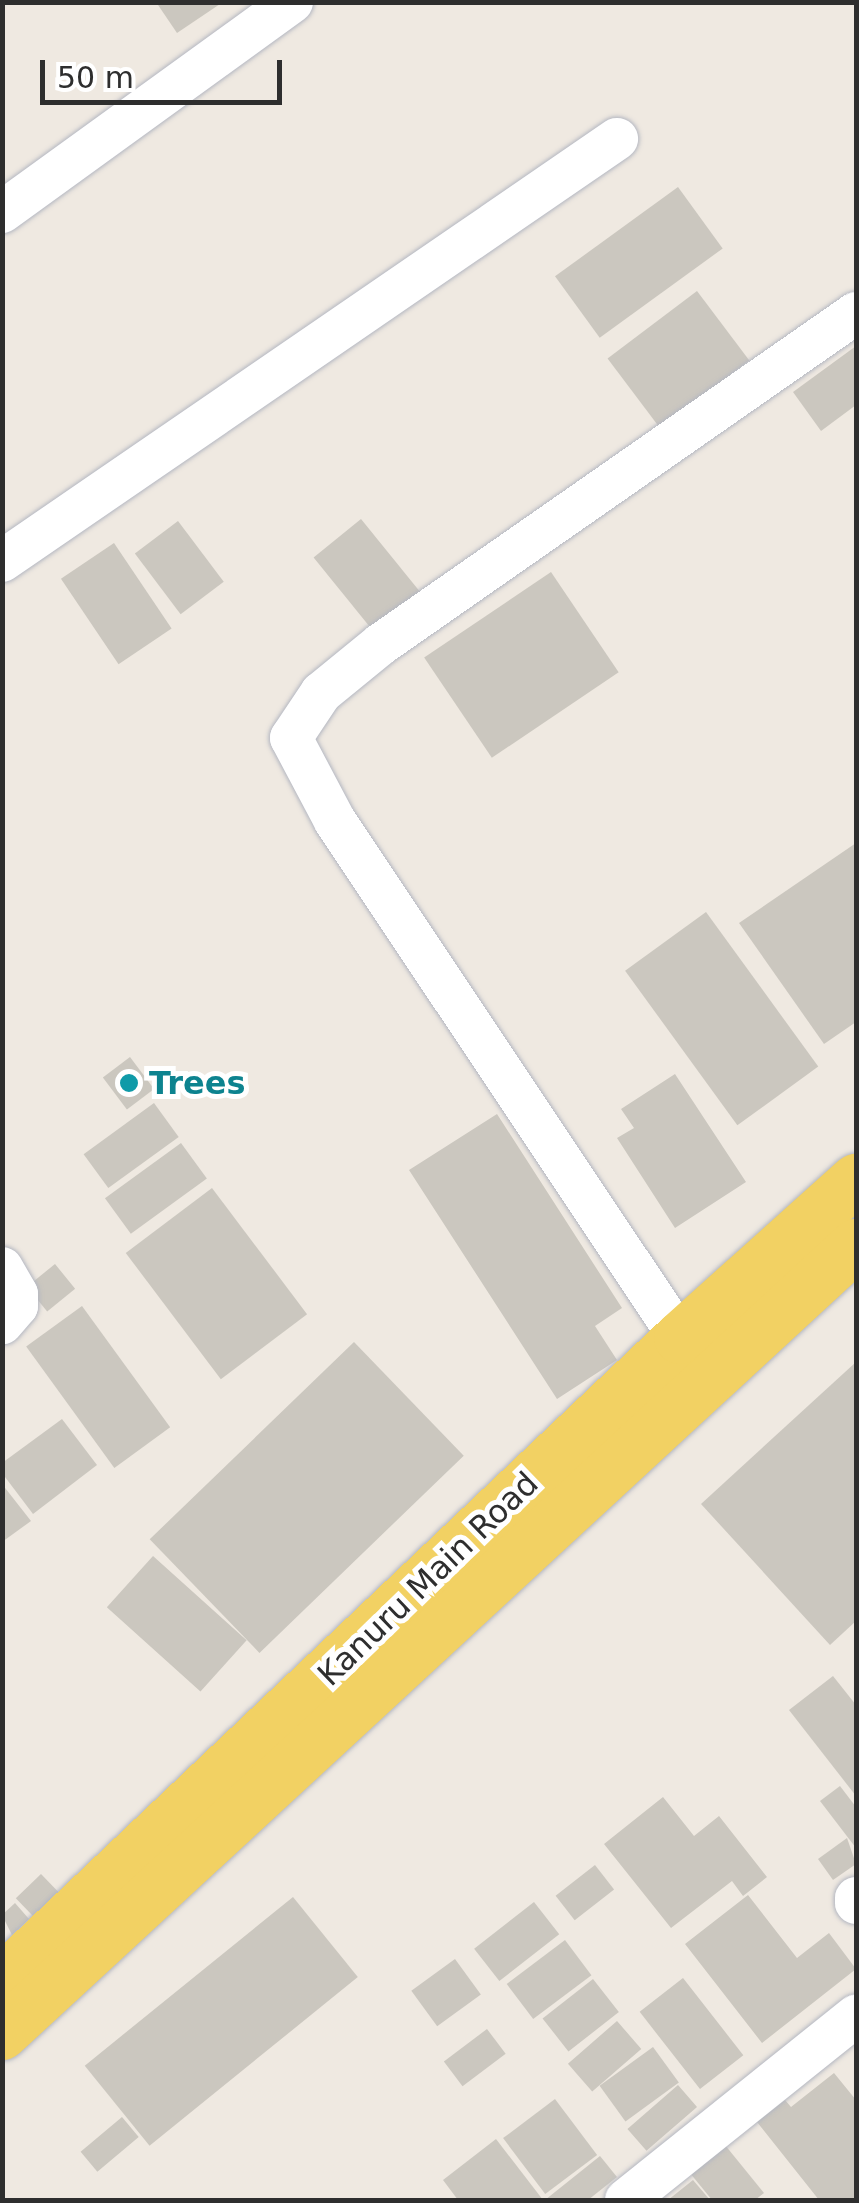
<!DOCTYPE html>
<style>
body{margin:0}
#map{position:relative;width:859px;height:2203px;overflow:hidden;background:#efe9e1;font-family:"DejaVu Sans",sans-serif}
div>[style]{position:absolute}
.building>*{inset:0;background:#cbc7bf;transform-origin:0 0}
.roads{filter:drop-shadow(0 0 2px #b4b7c1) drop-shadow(0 0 2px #b4b7c1)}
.minor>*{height:42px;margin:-21px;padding:0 21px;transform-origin:21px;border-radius:21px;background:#fff}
.major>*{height:52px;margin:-26px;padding:0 26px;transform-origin:26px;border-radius:26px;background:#f2d163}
.dots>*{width:28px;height:28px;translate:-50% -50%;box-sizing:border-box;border:5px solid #fff;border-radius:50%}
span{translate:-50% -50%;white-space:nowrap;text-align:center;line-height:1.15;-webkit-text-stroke:10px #fff;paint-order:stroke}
.culture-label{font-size:32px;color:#0d838f;font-weight:700}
.left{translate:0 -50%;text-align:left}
.street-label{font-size:32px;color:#2e2e2e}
.frame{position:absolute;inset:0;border:5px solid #2e2e2e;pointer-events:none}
.scale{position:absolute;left:40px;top:60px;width:242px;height:45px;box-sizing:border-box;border:5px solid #2e2e2e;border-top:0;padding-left:12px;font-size:30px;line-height:35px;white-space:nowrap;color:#2e2e2e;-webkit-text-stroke:8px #fff;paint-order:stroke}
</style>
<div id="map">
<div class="building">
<i style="clip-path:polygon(156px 2px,223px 2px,177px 33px)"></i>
<i style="left:678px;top:187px;width:76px;height:152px;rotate:54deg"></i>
<i style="left:697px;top:291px;width:87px;height:112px;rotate:53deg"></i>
<i style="clip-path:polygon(856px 346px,856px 405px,821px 431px,793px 392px)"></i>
<i style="left:361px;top:519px;width:95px;height:61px;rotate:51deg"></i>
<i style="left:178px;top:521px;width:76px;height:54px;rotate:53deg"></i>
<i style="left:114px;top:543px;width:103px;height:64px;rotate:56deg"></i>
<i style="left:551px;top:572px;width:121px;height:153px;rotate:56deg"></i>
<i style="clip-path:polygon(856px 843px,856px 1022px,824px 1044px,739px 923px)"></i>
<i style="left:706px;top:912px;width:191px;height:100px;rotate:54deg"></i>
<i style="left:130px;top:1057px;width:40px;height:34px;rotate:53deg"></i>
<i style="clip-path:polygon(675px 1074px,746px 1182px,675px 1228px,617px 1138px,634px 1128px,621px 1109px)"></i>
<i style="left:154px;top:1103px;width:42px;height:87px;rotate:54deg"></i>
<i style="clip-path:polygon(497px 1114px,622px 1308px,595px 1326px,617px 1360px,557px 1399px,409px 1170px)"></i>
<i style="left:181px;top:1143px;width:44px;height:94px;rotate:54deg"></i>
<i style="left:212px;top:1188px;width:158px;height:108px;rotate:53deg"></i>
<i style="left:55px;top:1264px;width:32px;height:36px;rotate:51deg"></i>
<i style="left:82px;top:1306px;width:150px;height:69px;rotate:54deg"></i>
<i style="left:354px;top:1342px;width:158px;height:284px;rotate:46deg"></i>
<i style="clip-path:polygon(856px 1362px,856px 1621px,830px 1645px,701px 1504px)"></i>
<i style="clip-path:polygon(62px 1419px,97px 1465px,33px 1514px,2px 1473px,2px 1463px)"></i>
<i style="clip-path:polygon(2px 1484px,31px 1521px,2px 1542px)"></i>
<i style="left:153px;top:1556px;width:126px;height:69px;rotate:42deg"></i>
<i style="clip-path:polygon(833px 1676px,856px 1705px,856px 1796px,789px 1710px)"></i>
<i style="clip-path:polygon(840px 1786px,856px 1807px,856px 1848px,820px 1801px)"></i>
<i style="clip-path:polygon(663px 1797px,694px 1836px,719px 1816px,767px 1877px,743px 1896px,732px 1881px,671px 1928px,604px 1844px)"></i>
<i style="clip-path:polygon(847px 1838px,856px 1864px,833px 1880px,818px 1859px)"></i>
<i style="left:595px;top:1865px;width:31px;height:50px;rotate:52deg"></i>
<i style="left:41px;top:1874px;width:32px;height:35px;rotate:46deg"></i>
<i style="clip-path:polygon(748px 1895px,797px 1958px,829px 1933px,856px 1969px,762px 2043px,685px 1944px)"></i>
<i style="left:293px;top:1897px;width:103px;height:268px;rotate:51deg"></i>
<i style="left:534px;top:1902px;width:41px;height:76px;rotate:52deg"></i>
<i style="clip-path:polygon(15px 1903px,29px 1919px,12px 1935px,2px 1915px)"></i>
<i style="left:565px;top:1940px;width:44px;height:73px;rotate:53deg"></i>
<i style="left:455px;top:1959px;width:44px;height:54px;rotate:54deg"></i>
<i style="left:683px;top:1978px;width:98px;height:55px;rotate:52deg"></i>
<i style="left:593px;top:1979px;width:42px;height:64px;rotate:52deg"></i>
<i style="left:617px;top:2021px;width:37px;height:65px;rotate:49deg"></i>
<i style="left:487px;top:2029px;width:31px;height:54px;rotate:53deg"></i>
<i style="left:653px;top:2047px;width:44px;height:66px;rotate:54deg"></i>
<i style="clip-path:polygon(834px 2073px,856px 2100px,856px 2200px,819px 2200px,757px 2122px,785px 2100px,791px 2107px)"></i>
<i style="left:678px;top:2085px;width:29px;height:67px;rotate:49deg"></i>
<i style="left:555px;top:2099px;width:70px;height:65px;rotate:53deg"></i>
<i style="left:122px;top:2117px;width:26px;height:54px;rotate:50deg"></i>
<i style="clip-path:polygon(496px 2139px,543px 2200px,458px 2200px,443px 2180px)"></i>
<i style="clip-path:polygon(725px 2145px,764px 2193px,755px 2200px,712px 2200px,690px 2173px)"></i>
<i style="clip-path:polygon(600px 2156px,617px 2177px,588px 2200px,545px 2200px)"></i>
<i style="clip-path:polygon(693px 2180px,710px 2200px,668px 2200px)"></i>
</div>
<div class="roads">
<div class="minor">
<i style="left:2px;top:212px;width:358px;rotate:-35.9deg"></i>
<i style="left:2px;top:561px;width:746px;rotate:-34.46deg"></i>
<i style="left:2px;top:1268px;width:30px;rotate:60deg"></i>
<i style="left:17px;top:1294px;width:12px;rotate:90deg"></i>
<i style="left:17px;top:1306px;width:23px;rotate:131deg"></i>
<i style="left:680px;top:1338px;width:622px;rotate:-123.72deg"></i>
<i style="left:335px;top:821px;width:94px;rotate:-117.9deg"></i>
<i style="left:291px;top:738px;width:54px;rotate:-56.3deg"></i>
<i style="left:321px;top:693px;width:77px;rotate:-39.2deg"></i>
<i style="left:381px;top:644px;width:579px;rotate:-34.87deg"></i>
<i style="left:856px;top:1898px;width:5px;rotate:90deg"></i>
<i style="left:626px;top:2200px;width:295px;rotate:-38.7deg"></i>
</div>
<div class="major">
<i style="left:2px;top:1981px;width:934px;rotate:-43.48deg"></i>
<i style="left:680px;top:1338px;width:237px;rotate:-41.9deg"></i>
<i style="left:2px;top:2034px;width:1163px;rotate:-42.73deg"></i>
</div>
</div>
<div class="dots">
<i style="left:129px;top:1083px;background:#0f9aa8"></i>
</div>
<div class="culture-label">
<span class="left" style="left:149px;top:1083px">Trees</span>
</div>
<div class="street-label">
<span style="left:428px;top:1579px;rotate:-44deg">Kanuru Main Road</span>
</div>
<div class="frame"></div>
<div class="scale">50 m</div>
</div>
